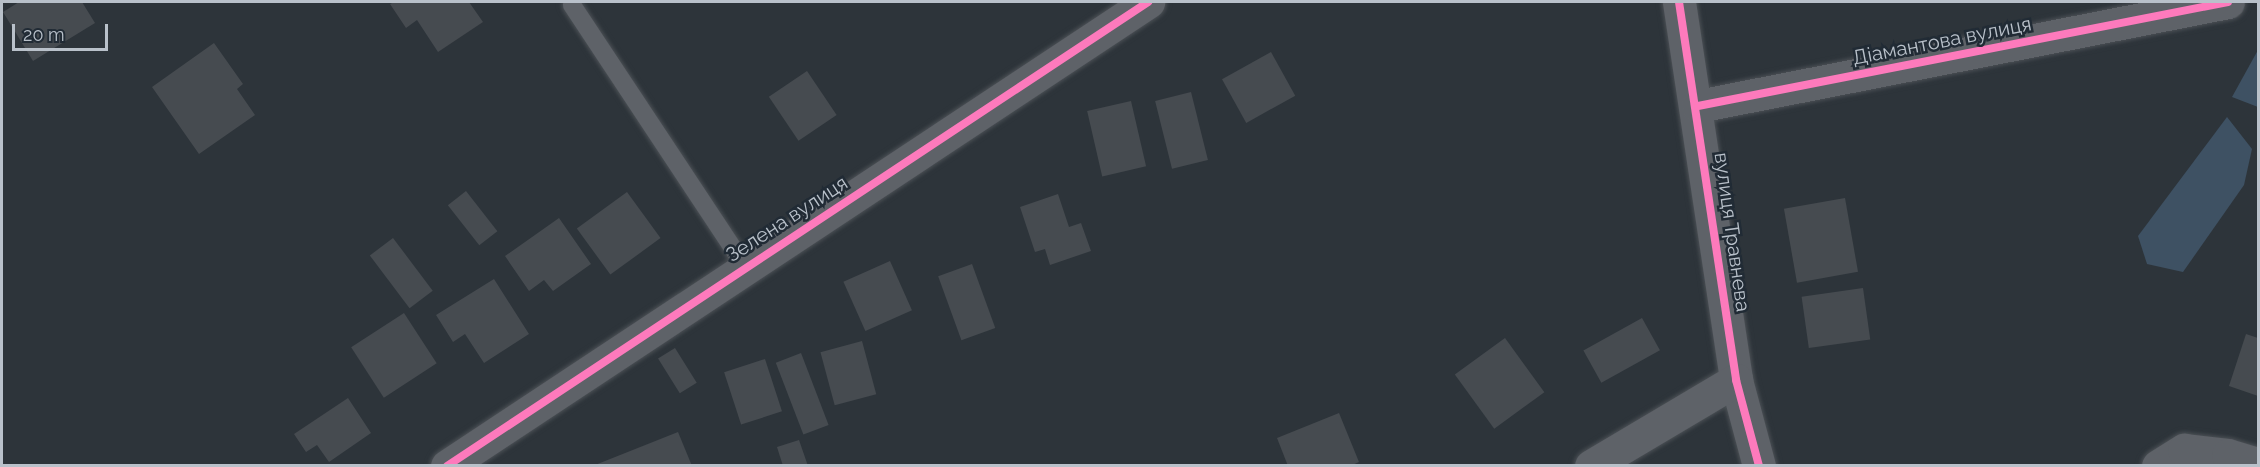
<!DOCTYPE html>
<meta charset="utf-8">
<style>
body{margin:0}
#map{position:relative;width:2260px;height:467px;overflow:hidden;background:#2d343a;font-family:Raleway,sans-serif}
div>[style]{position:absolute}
.water>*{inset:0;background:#3e5163}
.building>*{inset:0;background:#464b50;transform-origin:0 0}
.roads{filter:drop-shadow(0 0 2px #4b5055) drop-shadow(0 0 2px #4b5055)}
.lane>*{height:18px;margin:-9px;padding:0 9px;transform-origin:9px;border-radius:9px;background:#5e6268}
.street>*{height:33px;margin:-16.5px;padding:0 16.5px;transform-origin:16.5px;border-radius:16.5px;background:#5e6268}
.cycleway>*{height:8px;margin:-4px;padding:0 4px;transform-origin:4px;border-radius:4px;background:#fd7abc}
span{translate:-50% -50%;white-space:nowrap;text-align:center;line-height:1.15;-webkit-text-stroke:5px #212b35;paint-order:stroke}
.street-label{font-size:20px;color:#b9c1ca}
.frame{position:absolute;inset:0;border:3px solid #b9c1ca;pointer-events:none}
.scale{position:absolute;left:12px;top:24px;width:96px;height:27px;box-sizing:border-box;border:3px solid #b9c1ca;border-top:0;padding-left:8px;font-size:18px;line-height:21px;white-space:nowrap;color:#b9c1ca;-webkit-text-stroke:4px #212b35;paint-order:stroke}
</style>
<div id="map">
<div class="water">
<i style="clip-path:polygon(2258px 50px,2258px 107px,2232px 97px)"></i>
<i style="clip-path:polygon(2227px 117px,2252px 149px,2244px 185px,2183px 272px,2147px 264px,2138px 236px)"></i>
</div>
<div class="building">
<i style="clip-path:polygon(19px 2px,82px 2px,95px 23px,33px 61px,3px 12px)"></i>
<i style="clip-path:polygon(394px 2px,469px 2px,483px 22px,438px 52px,417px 20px,406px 28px,390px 4px)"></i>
<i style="clip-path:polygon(214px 43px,243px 84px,237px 89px,255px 115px,199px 154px,152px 87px)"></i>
<i style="left:1271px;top:52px;width:50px;height:56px;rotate:61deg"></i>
<i style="left:807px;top:71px;width:53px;height:46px;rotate:56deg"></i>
<i style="left:1191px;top:92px;width:70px;height:37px;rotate:76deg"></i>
<i style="left:1131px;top:101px;width:67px;height:45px;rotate:77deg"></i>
<i style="left:466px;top:191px;width:51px;height:23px;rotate:52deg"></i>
<i style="left:627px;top:192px;width:57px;height:62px;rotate:54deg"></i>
<i style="clip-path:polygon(1058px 194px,1069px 227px,1081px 223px,1091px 251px,1050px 265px,1045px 249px,1035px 252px,1020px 207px)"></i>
<i style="left:1845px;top:198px;width:75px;height:62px;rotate:80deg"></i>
<i style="clip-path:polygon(559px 218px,591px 264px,553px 291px,544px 280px,529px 291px,505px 256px)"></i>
<i style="left:393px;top:238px;width:66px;height:29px;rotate:53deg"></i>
<i style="left:890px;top:261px;width:54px;height:51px;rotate:66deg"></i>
<i style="left:972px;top:264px;width:68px;height:36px;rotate:70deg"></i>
<i style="clip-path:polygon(494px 279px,529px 334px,484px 363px,465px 334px,453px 342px,436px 315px)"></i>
<i style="left:1863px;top:288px;width:52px;height:62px;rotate:82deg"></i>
<i style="left:404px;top:313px;width:60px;height:63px;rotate:57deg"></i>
<i style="left:1642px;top:318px;width:37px;height:67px;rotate:61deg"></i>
<i style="clip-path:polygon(2246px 334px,2258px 338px,2258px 396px,2229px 386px)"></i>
<i style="left:1505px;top:338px;width:67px;height:62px;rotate:54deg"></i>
<i style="left:862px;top:341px;width:55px;height:43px;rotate:75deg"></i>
<i style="left:675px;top:348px;width:41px;height:20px;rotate:58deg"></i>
<i style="left:801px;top:353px;width:77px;height:27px;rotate:69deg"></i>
<i style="left:765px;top:359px;width:55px;height:43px;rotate:72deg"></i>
<i style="clip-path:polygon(348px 398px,371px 433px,329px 462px,317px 445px,306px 452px,294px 434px)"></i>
<i style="clip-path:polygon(1339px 413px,1359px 462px,1350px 466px,1288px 466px,1277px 438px)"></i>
<i style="clip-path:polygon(678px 432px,692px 466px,595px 466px,595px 465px)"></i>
<i style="clip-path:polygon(799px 440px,808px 466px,783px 466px,777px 447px)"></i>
</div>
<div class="roads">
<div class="lane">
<i style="left:572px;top:5px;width:313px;rotate:56.5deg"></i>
</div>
<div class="street">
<i style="left:1679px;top:2px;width:382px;rotate:81.4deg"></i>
<i style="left:1736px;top:380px;width:89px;rotate:75deg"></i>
<i style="left:1698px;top:106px;width:540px;rotate:-11.1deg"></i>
<i style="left:447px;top:466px;width:841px;rotate:-33.5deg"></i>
<i style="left:1591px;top:466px;width:169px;rotate:-30.7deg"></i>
<i style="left:2158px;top:466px;width:31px;rotate:-32deg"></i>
<i style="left:2184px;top:450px;width:44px;rotate:6.5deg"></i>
<i style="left:2228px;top:455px;width:31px;rotate:17deg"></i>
</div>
</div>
<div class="cycleway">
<i style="left:1679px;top:2px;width:382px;rotate:81.4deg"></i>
<i style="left:1736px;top:380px;width:89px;rotate:75deg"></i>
<i style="left:1698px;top:106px;width:540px;rotate:-11.1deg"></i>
<i style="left:447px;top:466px;width:841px;rotate:-33.5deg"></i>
</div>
<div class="street-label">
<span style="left:1942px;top:41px;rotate:-11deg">Діамантова вулиця</span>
<span style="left:787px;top:219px;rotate:-33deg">Зелена вулиця</span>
<span style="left:1732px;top:232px;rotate:82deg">вулиця Травнева</span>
</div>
<div class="frame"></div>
<div class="scale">20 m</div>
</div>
